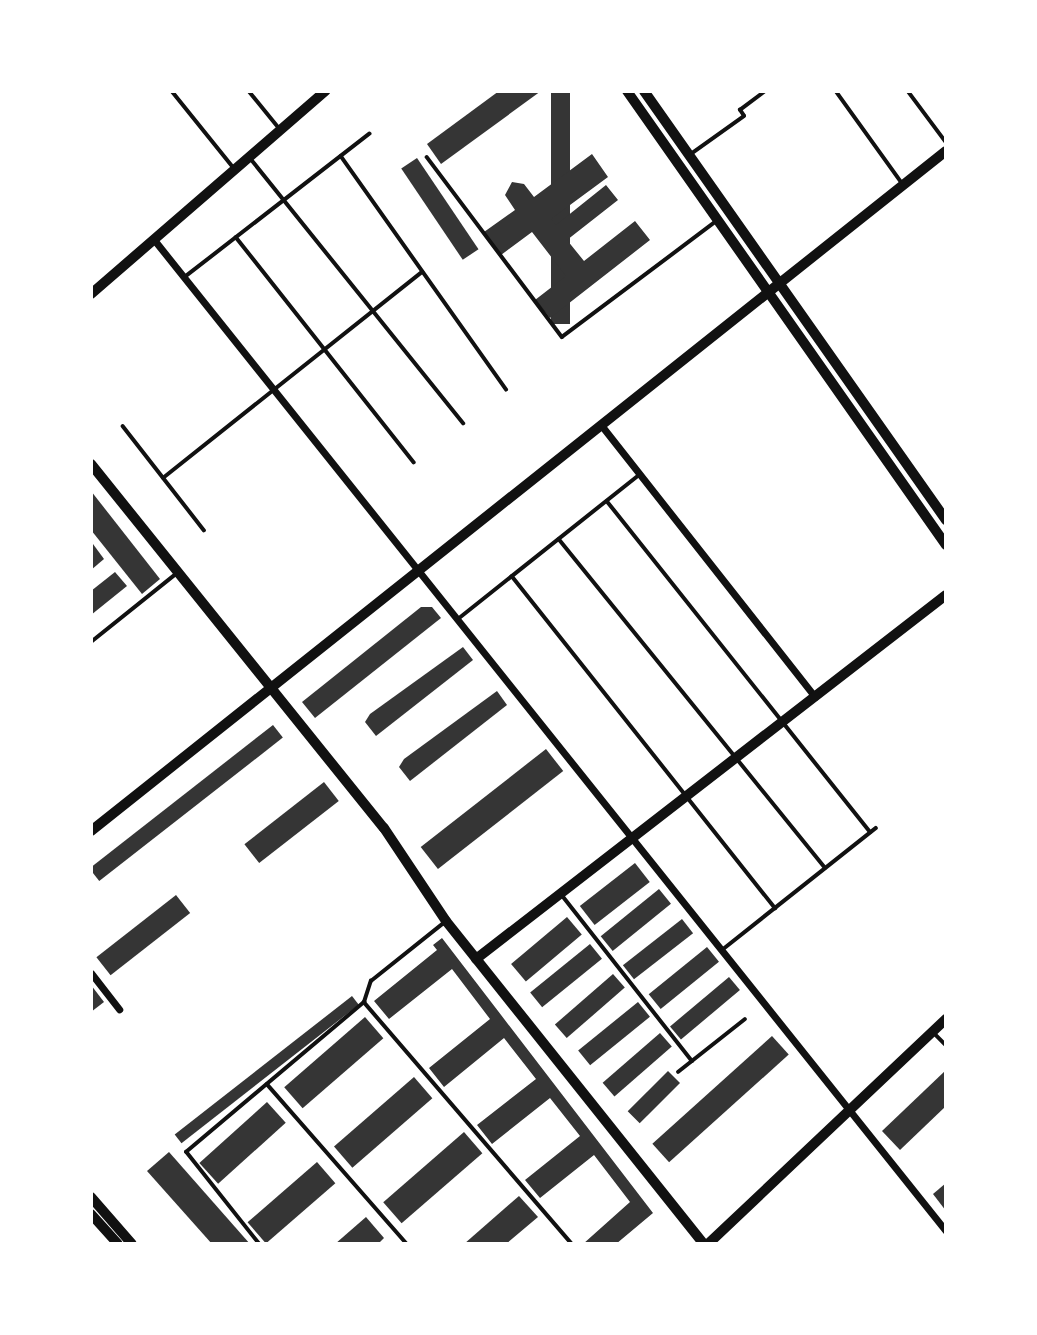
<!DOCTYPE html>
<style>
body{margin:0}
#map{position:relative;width:1037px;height:1335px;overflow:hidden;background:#fff;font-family:"Space Grotesk",sans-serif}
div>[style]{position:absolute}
.building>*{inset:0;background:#353535;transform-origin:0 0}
.service>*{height:3.5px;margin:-1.75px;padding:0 1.75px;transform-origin:1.75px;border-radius:1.75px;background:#111}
.minor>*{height:7px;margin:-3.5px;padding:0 3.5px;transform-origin:3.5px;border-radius:3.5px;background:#111}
.tertiary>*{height:10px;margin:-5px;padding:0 5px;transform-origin:5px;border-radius:5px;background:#111}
.secondary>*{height:10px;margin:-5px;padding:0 5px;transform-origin:5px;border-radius:5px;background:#111}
span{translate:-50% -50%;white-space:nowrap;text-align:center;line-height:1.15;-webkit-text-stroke:6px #fff;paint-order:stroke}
.frame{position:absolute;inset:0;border:93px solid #fff;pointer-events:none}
</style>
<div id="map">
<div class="building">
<i style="clip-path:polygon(499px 91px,541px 91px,441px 164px,427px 144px)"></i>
<i style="left:551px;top:91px;width:19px;height:233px"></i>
<i style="clip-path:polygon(592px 154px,608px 177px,551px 219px,556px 225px,606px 185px,618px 200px,567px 240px,584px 261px,635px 221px,650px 240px,550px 318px,535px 300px,566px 276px,532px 232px,501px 255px,484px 232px,515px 210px,505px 195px,512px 182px,524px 184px,534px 197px)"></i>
<i style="left:417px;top:158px;width:110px;height:19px;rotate:56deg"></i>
<i style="clip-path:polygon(91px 491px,160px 579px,142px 594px,91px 530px)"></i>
<i style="clip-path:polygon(93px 544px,104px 559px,91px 570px,91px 545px)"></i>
<i style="clip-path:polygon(115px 572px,127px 586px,91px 615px,91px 591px)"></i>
<i style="clip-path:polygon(421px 607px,432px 607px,441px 618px,315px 718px,302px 702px)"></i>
<i style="clip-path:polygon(463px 647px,473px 660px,376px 736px,365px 722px,370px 714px)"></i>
<i style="clip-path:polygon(497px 691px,507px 705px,410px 781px,399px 767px,404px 759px)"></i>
<i style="left:273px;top:725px;width:16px;height:233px;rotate:52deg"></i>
<i style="left:546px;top:749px;width:28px;height:159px;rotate:52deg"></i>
<i style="left:324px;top:782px;width:24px;height:101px;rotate:52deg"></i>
<i style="left:635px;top:863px;width:24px;height:70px;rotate:52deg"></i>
<i style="left:659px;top:889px;width:19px;height:75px;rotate:51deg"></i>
<i style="left:176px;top:895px;width:23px;height:101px;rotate:52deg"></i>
<i style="left:567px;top:917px;width:23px;height:73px;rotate:50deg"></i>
<i style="left:682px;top:919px;width:18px;height:75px;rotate:52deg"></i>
<i style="clip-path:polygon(442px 938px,653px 1213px,616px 1244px,583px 1244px,630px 1202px,594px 1155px,540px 1198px,525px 1180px,580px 1136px,550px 1098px,492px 1144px,477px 1125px,536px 1079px,504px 1038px,444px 1087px,429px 1068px,490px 1019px,452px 969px,389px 1019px,374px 1001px,437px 950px,433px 945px)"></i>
<i style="left:590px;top:944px;width:19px;height:77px;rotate:51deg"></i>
<i style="left:707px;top:947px;width:19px;height:75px;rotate:51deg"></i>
<i style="left:613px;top:974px;width:18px;height:77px;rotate:49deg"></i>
<i style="left:729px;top:977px;width:17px;height:77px;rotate:50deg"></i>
<i style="clip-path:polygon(91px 985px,104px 1002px,91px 1012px)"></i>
<i style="left:352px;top:996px;width:11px;height:225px;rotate:52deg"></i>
<i style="left:638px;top:1002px;width:19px;height:77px;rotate:51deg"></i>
<i style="left:365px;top:1017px;width:28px;height:107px;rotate:49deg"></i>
<i style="left:660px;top:1033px;width:18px;height:76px;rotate:49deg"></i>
<i style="left:772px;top:1036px;width:25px;height:161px;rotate:48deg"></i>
<i style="clip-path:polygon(946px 1070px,946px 1106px,900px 1150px,882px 1131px)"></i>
<i style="left:668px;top:1071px;width:17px;height:57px;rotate:45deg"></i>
<i style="left:414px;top:1077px;width:28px;height:106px;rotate:49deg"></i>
<i style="left:267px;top:1102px;width:28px;height:91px;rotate:48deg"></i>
<i style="left:464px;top:1132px;width:28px;height:107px;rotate:49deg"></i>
<i style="clip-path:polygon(169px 1152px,250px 1244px,212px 1244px,147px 1171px)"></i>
<i style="left:317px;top:1162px;width:28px;height:92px;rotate:49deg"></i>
<i style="clip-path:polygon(946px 1183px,946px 1211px,933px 1194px)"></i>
<i style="clip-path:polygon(519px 1196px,538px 1217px,506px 1244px,464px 1244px)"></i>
<i style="clip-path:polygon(366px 1217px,384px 1238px,378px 1244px,335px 1244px)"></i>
</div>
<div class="service">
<i style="left:172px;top:91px;width:99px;rotate:51.2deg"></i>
<i style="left:249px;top:91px;width:48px;rotate:51deg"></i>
<i style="left:836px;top:91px;width:113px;rotate:54.3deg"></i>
<i style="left:908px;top:91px;width:64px;rotate:53.3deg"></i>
<i style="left:691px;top:154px;width:65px;rotate:-35.6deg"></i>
<i style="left:744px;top:116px;width:7px;rotate:-124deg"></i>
<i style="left:740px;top:110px;width:31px;rotate:-37deg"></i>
<i style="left:341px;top:156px;width:286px;rotate:54.7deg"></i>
<i style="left:427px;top:157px;width:225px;rotate:53.1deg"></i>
<i style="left:562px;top:337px;width:191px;rotate:-36.9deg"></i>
<i style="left:251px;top:159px;width:339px;rotate:51.2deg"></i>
<i style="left:236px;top:237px;width:287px;rotate:51.7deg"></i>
<i style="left:186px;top:276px;width:232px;rotate:-37.8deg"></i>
<i style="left:123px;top:426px;width:132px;rotate:52.1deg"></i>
<i style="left:163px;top:478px;width:331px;rotate:-38.5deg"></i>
<i style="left:607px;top:501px;width:423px;rotate:51.5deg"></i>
<i style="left:559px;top:539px;width:423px;rotate:51deg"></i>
<i style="left:512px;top:576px;width:424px;rotate:51.6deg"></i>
<i style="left:458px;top:619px;width:230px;rotate:-38.5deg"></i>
<i style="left:91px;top:642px;width:110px;rotate:-38.7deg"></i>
<i style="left:562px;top:895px;width:211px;rotate:51.9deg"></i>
<i style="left:722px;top:950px;width:196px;rotate:-38.4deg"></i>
<i style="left:364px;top:1002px;width:319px;rotate:49.3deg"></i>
<i style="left:934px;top:1033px;width:17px;rotate:45deg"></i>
<i style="left:678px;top:1072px;width:85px;rotate:-38.3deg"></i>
<i style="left:267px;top:1084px;width:213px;rotate:48.8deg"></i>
<i style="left:259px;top:1244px;width:117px;rotate:-128.4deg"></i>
<i style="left:186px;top:1152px;width:233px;rotate:-40.1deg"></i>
<i style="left:364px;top:1002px;width:22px;rotate:-72deg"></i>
<i style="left:371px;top:981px;width:95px;rotate:-38.6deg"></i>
</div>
<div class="minor">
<i style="left:155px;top:241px;width:1267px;rotate:51.38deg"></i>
<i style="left:601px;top:425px;width:346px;rotate:51.8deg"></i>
<i style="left:91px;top:973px;width:46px;rotate:52.1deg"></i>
</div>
<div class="tertiary">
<i style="left:91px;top:294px;width:310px;rotate:-40.9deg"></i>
<i style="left:91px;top:464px;width:467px;rotate:51.2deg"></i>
<i style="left:384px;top:828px;width:112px;rotate:56.3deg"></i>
<i style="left:446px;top:921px;width:413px;rotate:51.4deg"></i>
<i style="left:476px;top:959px;width:594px;rotate:-37.76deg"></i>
<i style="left:91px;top:1197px;width:62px;rotate:48.9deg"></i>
<i style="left:91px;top:1214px;width:40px;rotate:48deg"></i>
<i style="left:708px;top:1244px;width:328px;rotate:-43.4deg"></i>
</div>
<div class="secondary">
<i style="left:627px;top:91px;width:555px;rotate:54.91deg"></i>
<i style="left:644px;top:91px;width:525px;rotate:54.86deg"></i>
<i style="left:91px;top:831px;width:1092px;rotate:-38.5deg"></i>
</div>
<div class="frame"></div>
</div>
